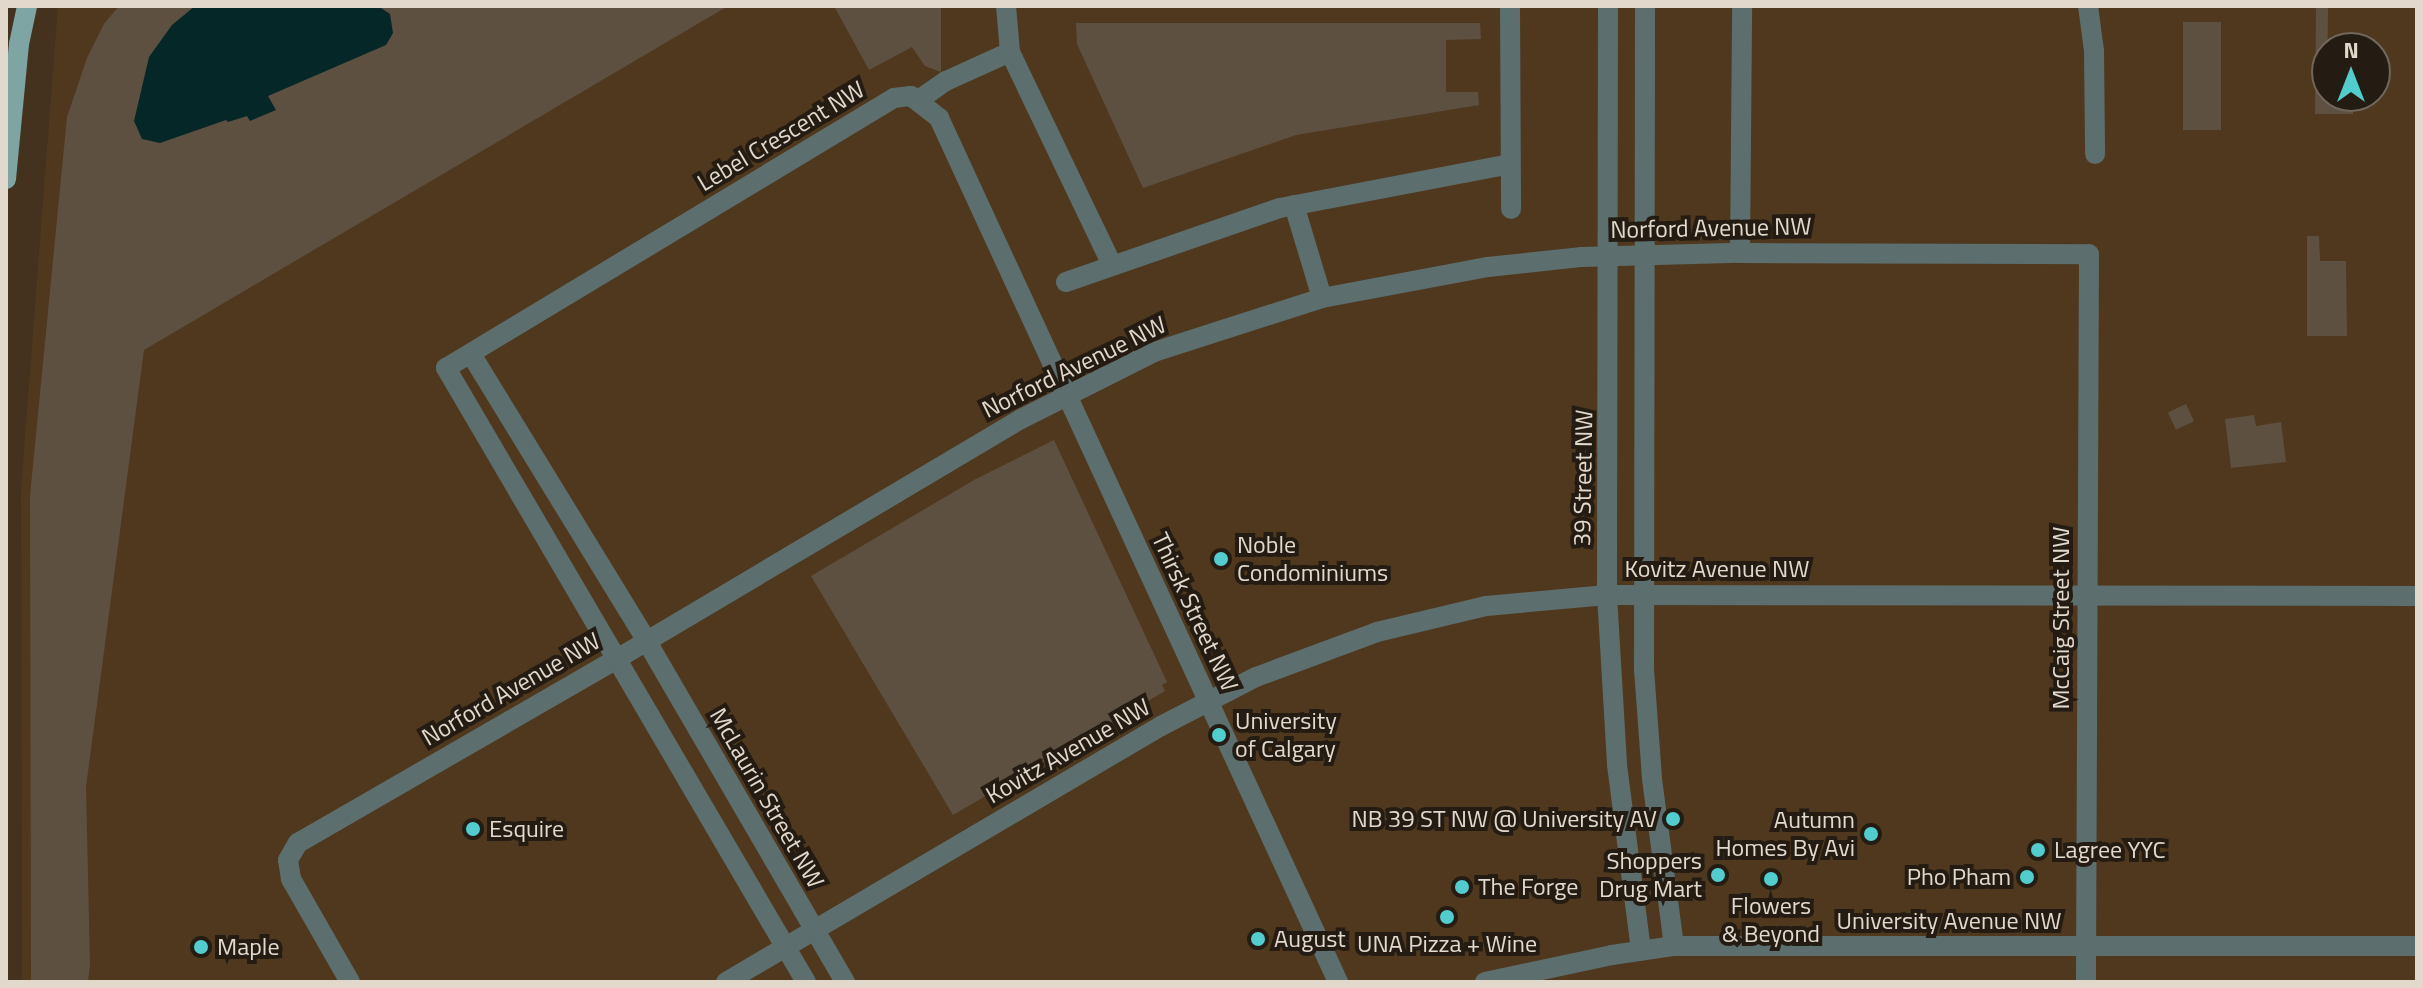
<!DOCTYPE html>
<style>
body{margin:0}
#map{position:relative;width:2423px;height:988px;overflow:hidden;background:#44321e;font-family:"Titillium Web",sans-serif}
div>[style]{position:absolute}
.built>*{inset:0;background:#4f381e}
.green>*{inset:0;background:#5e5040;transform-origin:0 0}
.water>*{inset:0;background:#052727}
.minor>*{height:20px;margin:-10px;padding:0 10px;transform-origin:10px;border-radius:10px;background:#5c6e6e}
.tertiary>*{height:20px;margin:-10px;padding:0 10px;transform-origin:10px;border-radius:10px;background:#5c6e6e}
.primary>*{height:20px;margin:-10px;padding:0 10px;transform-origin:10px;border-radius:10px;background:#7fa4a4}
.dots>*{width:22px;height:22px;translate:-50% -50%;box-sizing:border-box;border:4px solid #241c13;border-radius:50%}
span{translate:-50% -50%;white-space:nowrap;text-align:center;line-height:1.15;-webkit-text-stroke:8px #241c13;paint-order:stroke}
.street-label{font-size:24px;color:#e3d8cc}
.poi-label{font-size:24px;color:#e3d8cc}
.left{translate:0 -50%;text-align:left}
.right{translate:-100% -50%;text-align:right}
.frame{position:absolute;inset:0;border:8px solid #e3d8cc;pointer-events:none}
.north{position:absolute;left:2311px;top:32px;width:80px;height:80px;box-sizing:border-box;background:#241c13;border:2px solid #70675d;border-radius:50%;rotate:0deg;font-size:22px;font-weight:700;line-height:32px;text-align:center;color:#e3d8cc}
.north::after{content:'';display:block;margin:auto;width:28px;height:36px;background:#52cdce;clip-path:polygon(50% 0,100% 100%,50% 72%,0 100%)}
</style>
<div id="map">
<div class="built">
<i style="clip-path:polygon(evenodd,58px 6px,2417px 6px,2417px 982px,22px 982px,21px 489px,58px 6px,2327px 48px,2375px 48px,2375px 96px,2327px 96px,2327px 48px)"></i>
</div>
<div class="green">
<i style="clip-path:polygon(119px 6px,728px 6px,144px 350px,86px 787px,90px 964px,88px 982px,31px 982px,30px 496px,67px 117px,87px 58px,104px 24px)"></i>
<i style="clip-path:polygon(834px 6px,941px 6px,941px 72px,925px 66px,912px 47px,869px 70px)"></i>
<i style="clip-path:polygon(2316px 6px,2328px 6px,2327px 96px,2353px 96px,2353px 114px,2315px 114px)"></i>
<i style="left:2183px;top:22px;width:38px;height:108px"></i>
<i style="clip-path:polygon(1076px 23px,1480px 23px,1481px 39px,1446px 40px,1446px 92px,1478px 92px,1479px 105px,1296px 135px,1143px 188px,1077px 44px)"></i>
<i style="clip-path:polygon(2307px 236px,2319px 236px,2320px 261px,2346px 261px,2347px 336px,2307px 336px)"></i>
<i style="left:2186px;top:404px;width:19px;height:20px;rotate:65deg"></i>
<i style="clip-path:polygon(2254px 415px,2256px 426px,2281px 422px,2286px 462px,2231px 468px,2225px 419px)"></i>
<i style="clip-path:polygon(1054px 440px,1167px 682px,1162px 685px,1165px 691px,953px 815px,811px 576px,974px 480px)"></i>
</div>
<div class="water">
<i style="clip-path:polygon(195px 6px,378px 6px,390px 14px,393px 33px,386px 45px,268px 96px,276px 110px,250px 121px,247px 116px,228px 122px,226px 120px,160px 143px,142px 139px,134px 121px,149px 57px,172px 25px)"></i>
</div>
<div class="minor">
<i style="left:1006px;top:6px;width:46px;rotate:85deg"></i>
<i style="left:1010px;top:52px;width:236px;rotate:64.4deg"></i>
<i style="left:1510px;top:6px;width:203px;rotate:89.7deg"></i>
<i style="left:2088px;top:6px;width:45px;rotate:82.4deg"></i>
<i style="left:2094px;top:51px;width:103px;rotate:89.4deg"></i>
<i style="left:920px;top:99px;width:32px;rotate:-35deg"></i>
<i style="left:946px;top:81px;width:70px;rotate:-24.4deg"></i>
<i style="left:1294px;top:205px;width:97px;rotate:73.2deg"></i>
<i style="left:1740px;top:253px;width:247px;rotate:-89.5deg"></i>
<i style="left:1066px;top:282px;width:226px;rotate:-19.1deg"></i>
<i style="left:1280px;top:208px;width:234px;rotate:-10.8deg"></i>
<i style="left:471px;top:354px;width:335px;rotate:58.5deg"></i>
<i style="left:646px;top:640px;width:396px;rotate:59.8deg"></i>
<i style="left:1674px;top:946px;width:743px"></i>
<i style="left:350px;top:982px;width:119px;rotate:-119.8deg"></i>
<i style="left:291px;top:879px;width:19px;rotate:-99deg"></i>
<i style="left:288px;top:860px;width:20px;rotate:-60deg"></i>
<i style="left:298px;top:843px;width:366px;rotate:-30deg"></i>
<i style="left:615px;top:660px;width:472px;rotate:-30.7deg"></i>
<i style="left:1021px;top:419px;width:149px;rotate:-26.7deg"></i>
<i style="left:1154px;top:352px;width:176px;rotate:-17.8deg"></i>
<i style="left:1322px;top:298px;width:169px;rotate:-10.6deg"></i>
<i style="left:1488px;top:267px;width:95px;rotate:-6.1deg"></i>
<i style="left:1582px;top:257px;width:158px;rotate:-1.5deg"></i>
<i style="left:1740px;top:253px;width:349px;rotate:0.2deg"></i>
<i style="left:2089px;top:254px;width:728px;rotate:90.24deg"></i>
<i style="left:726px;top:982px;width:505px;rotate:-30.48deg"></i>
<i style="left:1161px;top:726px;width:107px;rotate:-27.3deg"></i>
<i style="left:1256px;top:677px;width:129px;rotate:-20.4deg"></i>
<i style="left:1377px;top:632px;width:112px;rotate:-13.4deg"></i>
<i style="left:1486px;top:606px;width:121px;rotate:-5.2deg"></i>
<i style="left:1607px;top:595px;width:810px;rotate:0.07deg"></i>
<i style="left:806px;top:982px;width:712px;rotate:-120.38deg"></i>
<i style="left:446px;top:368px;width:523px;rotate:-31.08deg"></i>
<i style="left:894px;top:98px;width:17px;rotate:-7deg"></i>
<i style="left:911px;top:96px;width:36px;rotate:38deg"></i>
<i style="left:939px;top:118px;width:952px;rotate:65.21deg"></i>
</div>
<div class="tertiary">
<i style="left:1608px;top:6px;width:589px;rotate:90.1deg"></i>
<i style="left:1607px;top:595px;width:170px;rotate:86.6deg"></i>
<i style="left:1617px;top:765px;width:187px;rotate:82.6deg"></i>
<i style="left:1485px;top:982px;width:130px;rotate:-12deg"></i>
<i style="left:1612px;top:955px;width:63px;rotate:-8.3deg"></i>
<i style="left:1674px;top:946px;width:169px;rotate:-97.5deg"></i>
<i style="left:1652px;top:778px;width:108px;rotate:-94.2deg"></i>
<i style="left:1644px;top:670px;width:664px;rotate:-89.91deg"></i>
</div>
<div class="primary">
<i style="left:6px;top:179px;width:136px;rotate:-84.5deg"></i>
<i style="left:19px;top:44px;width:39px;rotate:-78deg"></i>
</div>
<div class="dots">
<i style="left:1221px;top:559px;background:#52cdce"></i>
<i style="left:1219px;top:735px;background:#52cdce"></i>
<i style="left:1673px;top:819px;background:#52cdce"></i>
<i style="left:473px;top:829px;background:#52cdce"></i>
<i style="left:1871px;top:834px;background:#52cdce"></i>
<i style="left:2038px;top:850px;background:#52cdce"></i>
<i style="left:1718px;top:875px;background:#52cdce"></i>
<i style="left:2027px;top:877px;background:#52cdce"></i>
<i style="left:1771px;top:879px;background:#52cdce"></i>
<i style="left:1462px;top:887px;background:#52cdce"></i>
<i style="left:1447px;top:917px;background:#52cdce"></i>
<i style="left:1258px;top:939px;background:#52cdce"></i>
<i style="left:201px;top:947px;background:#52cdce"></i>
</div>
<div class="street-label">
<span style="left:781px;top:136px;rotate:-31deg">Lebel Crescent NW</span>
<span style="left:1711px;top:228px;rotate:-1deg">Norford Avenue NW</span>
<span style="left:1074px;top:367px;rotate:-26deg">Norford Avenue NW</span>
<span style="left:1583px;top:478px;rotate:-89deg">39 Street NW</span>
<span style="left:1717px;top:569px">Kovitz Avenue NW</span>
<span style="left:1195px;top:612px;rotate:65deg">Thirsk Street NW</span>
<span style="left:2061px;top:618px;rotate:-90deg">McCaig Street NW</span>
<span style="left:511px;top:689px;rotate:-30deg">Norford Avenue NW</span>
<span style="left:1068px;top:751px;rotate:-30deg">Kovitz Avenue NW</span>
<span style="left:767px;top:798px;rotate:60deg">McLaurin Street NW</span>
<span style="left:1949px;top:921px">University Avenue NW</span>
</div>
<div class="poi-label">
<span class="left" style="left:1237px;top:559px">Noble<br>Condominiums</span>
<span class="left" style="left:1235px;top:735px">University<br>of Calgary</span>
<span class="right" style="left:1657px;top:819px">NB 39 ST NW @ University AV</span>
<span class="right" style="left:1855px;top:834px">Autumn<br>Homes By Avi</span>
<span class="left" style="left:489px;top:829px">Esquire</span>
<span class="left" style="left:2054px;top:850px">Lagree YYC</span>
<span class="right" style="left:1702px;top:875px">Shoppers<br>Drug Mart</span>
<span class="right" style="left:2011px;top:877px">Pho Pham</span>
<span class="left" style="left:1478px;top:887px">The Forge</span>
<span style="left:1771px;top:920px">Flowers<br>&amp; Beyond</span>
<span class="left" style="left:1274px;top:939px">August</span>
<span style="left:1447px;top:944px">UNA Pizza + Wine</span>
<span class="left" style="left:217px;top:947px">Maple</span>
</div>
<div class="frame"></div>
<div class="north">N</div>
</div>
